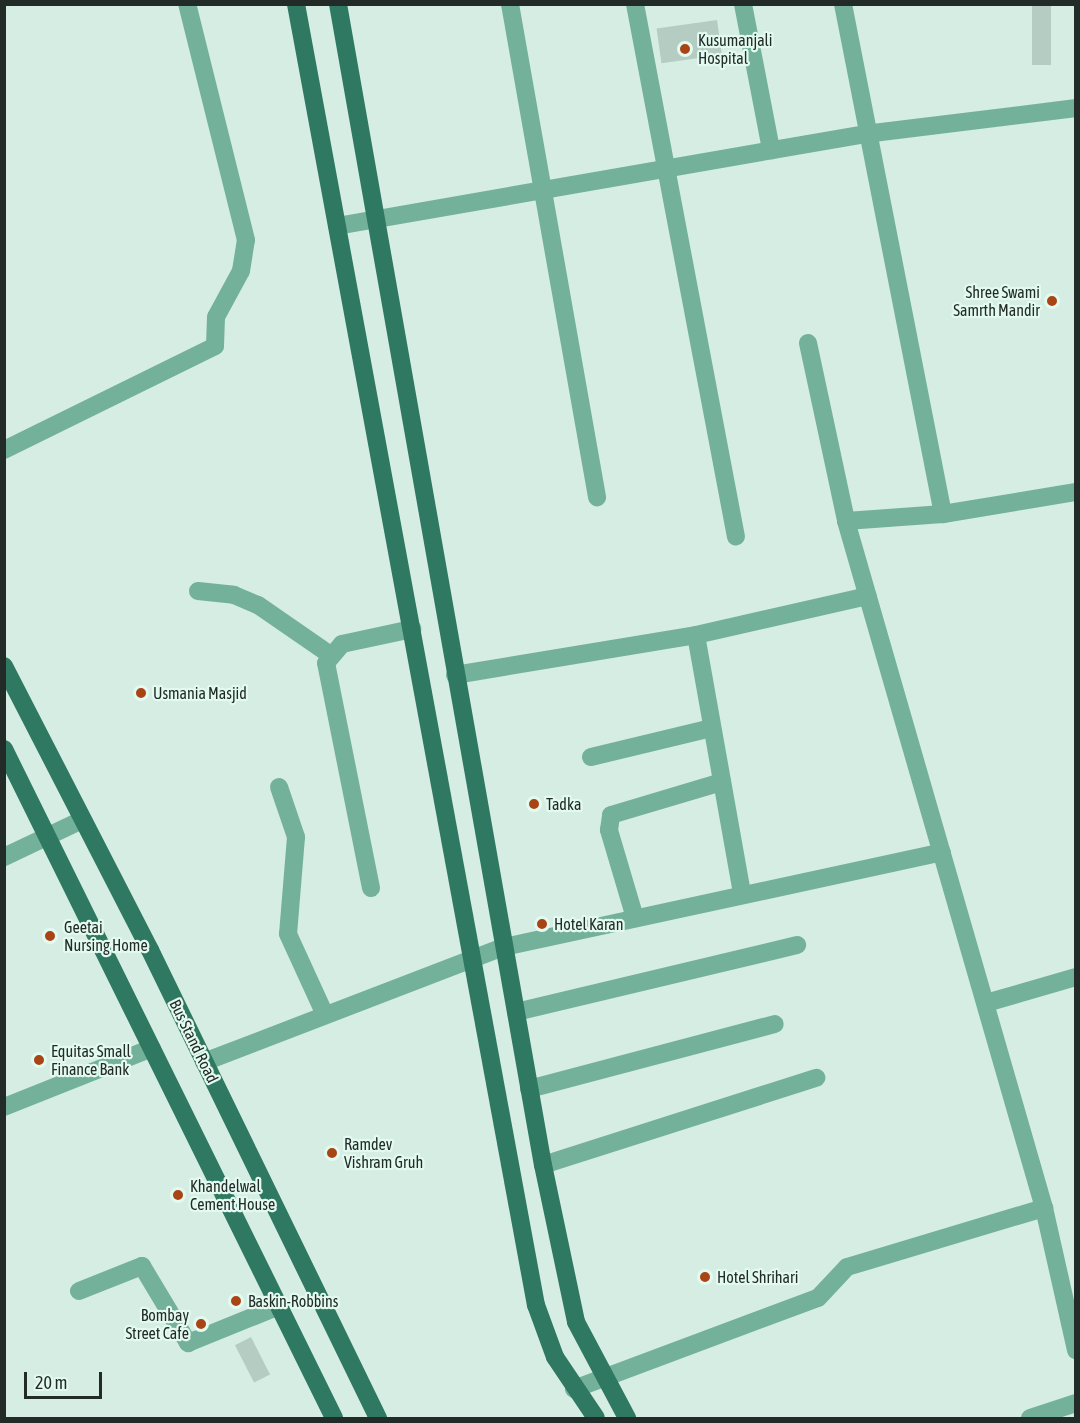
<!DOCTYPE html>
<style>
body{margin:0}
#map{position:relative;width:1080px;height:1423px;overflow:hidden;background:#d6ede4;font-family:"Asap Condensed",sans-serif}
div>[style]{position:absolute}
.building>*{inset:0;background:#b5ccc3;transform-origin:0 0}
.minor>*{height:18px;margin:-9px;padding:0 9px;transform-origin:9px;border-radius:9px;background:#73b19b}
.major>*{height:18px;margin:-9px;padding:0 9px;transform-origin:9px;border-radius:9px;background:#2f7862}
.dots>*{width:16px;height:16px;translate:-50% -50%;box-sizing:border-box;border:3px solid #e3faf1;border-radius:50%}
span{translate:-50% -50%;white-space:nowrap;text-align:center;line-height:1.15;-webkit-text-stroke:4.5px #e3faf1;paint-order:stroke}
.poi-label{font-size:16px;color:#232b28}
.left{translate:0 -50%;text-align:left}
.right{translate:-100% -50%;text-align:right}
.street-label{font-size:16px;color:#232b28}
.frame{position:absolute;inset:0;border:6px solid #232b28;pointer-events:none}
.scale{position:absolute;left:24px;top:1372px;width:78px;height:27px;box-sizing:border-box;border:3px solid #232b28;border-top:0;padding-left:8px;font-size:18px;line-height:21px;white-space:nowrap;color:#232b28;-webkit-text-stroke:4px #e3faf1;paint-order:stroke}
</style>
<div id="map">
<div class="building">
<i style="left:1032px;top:4px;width:19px;height:61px"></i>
<i style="left:717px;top:20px;width:35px;height:61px;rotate:82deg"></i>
<i style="left:251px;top:1337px;width:42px;height:18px;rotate:63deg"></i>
</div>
<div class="minor">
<i style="left:510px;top:4px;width:501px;rotate:79.99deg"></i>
<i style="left:635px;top:4px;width:542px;rotate:79.27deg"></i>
<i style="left:743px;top:4px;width:149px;rotate:79.1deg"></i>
<i style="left:843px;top:4px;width:520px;rotate:78.91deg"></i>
<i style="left:337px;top:226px;width:536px;rotate:-9.88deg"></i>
<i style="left:865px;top:134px;width:213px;rotate:-7deg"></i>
<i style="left:808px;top:343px;width:182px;rotate:77.9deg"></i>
<i style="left:846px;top:521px;width:715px;rotate:73.92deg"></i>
<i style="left:1044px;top:1208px;width:146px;rotate:77.3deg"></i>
<i style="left:4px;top:450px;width:235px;rotate:-26.2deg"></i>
<i style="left:215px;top:346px;width:29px;rotate:-88deg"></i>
<i style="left:216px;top:317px;width:52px;rotate:-61.5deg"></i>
<i style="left:241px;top:271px;width:31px;rotate:-81deg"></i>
<i style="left:246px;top:240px;width:243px;rotate:-104deg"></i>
<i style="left:846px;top:521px;width:97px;rotate:-4.1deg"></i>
<i style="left:943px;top:514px;width:135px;rotate:-9.4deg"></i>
<i style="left:198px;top:591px;width:36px;rotate:6deg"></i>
<i style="left:234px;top:595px;width:26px;rotate:23deg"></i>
<i style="left:258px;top:605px;width:86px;rotate:34.6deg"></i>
<i style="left:696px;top:635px;width:262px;rotate:79.9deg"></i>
<i style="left:455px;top:675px;width:244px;rotate:-9.4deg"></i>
<i style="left:696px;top:635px;width:176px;rotate:-12.8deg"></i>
<i style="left:591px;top:757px;width:124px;rotate:-13.5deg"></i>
<i style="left:279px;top:787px;width:53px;rotate:71.2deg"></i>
<i style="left:296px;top:837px;width:97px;rotate:94.7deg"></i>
<i style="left:288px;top:934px;width:89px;rotate:65.4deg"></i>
<i style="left:4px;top:857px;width:86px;rotate:-25.4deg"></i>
<i style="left:371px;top:888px;width:229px;rotate:-101.3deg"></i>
<i style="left:326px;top:663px;width:25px;rotate:-50deg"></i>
<i style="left:342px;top:644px;width:72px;rotate:-12.1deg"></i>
<i style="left:635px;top:918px;width:92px;rotate:-106.5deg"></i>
<i style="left:609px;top:830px;width:15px;rotate:-82deg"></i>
<i style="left:611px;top:815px;width:116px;rotate:-16.6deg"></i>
<i style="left:986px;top:1003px;width:94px;rotate:-16.1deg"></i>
<i style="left:516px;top:1012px;width:289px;rotate:-13.4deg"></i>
<i style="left:204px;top:1062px;width:321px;rotate:-21deg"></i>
<i style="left:504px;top:947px;width:448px;rotate:-12.2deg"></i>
<i style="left:529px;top:1089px;width:254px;rotate:-14.8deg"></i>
<i style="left:4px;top:1107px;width:159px;rotate:-21.7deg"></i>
<i style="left:543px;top:1165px;width:287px;rotate:-17.7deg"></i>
<i style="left:79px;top:1291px;width:68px;rotate:-21.6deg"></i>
<i style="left:142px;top:1266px;width:90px;rotate:59.1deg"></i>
<i style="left:188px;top:1343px;width:98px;rotate:-22.1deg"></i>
<i style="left:574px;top:1389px;width:260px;rotate:-20.5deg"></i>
<i style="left:818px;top:1298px;width:42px;rotate:-46.9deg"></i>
<i style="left:847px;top:1267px;width:206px;rotate:-16.7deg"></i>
<i style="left:1030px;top:1418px;width:48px;rotate:-18.1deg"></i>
</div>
<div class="major">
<i style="left:296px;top:4px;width:1323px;rotate:79.55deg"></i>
<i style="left:536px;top:1305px;width:55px;rotate:69.9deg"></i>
<i style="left:555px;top:1357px;width:73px;rotate:56.1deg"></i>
<i style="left:338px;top:4px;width:1179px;rotate:79.99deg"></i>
<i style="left:543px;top:1165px;width:160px;rotate:78.1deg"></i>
<i style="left:576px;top:1322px;width:109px;rotate:62deg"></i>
<i style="left:4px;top:666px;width:319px;rotate:62.8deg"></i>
<i style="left:150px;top:950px;width:521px;rotate:64.03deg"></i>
<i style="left:4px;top:749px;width:746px;rotate:63.74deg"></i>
</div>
<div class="dots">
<i style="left:685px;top:49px;background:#a94414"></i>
<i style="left:1052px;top:301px;background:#a94414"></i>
<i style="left:141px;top:693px;background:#a94414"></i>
<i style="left:534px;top:804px;background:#a94414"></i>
<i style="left:542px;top:924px;background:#a94414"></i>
<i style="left:50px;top:936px;background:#a94414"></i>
<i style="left:39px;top:1060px;background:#a94414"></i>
<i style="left:332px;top:1153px;background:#a94414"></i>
<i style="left:178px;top:1195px;background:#a94414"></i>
<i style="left:705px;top:1277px;background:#a94414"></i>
<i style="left:236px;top:1301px;background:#a94414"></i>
<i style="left:201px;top:1324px;background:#a94414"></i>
</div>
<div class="poi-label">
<span class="left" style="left:698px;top:49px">Kusumanjali<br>Hospital</span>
<span class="right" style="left:1040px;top:301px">Shree Swami<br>Samrth Mandir</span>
<span class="left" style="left:153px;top:693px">Usmania Masjid</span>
<span class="left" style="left:546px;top:804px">Tadka</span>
<span class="left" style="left:554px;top:924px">Hotel Karan</span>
<span class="left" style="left:64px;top:936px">Geetai<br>Nursing Home</span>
<span class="left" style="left:51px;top:1060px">Equitas Small<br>Finance Bank</span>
<span class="left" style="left:344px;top:1153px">Ramdev<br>Vishram Gruh</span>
<span class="left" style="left:190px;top:1195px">Khandelwal<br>Cement House</span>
<span class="left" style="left:717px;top:1277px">Hotel Shrihari</span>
<span class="left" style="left:248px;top:1301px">Baskin-Robbins</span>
<span class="right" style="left:189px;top:1324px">Bombay<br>Street Cafe</span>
</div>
<div class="street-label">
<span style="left:194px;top:1041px;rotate:64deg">Bus Stand Road</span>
</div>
<div class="frame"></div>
<div class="scale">20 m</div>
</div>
